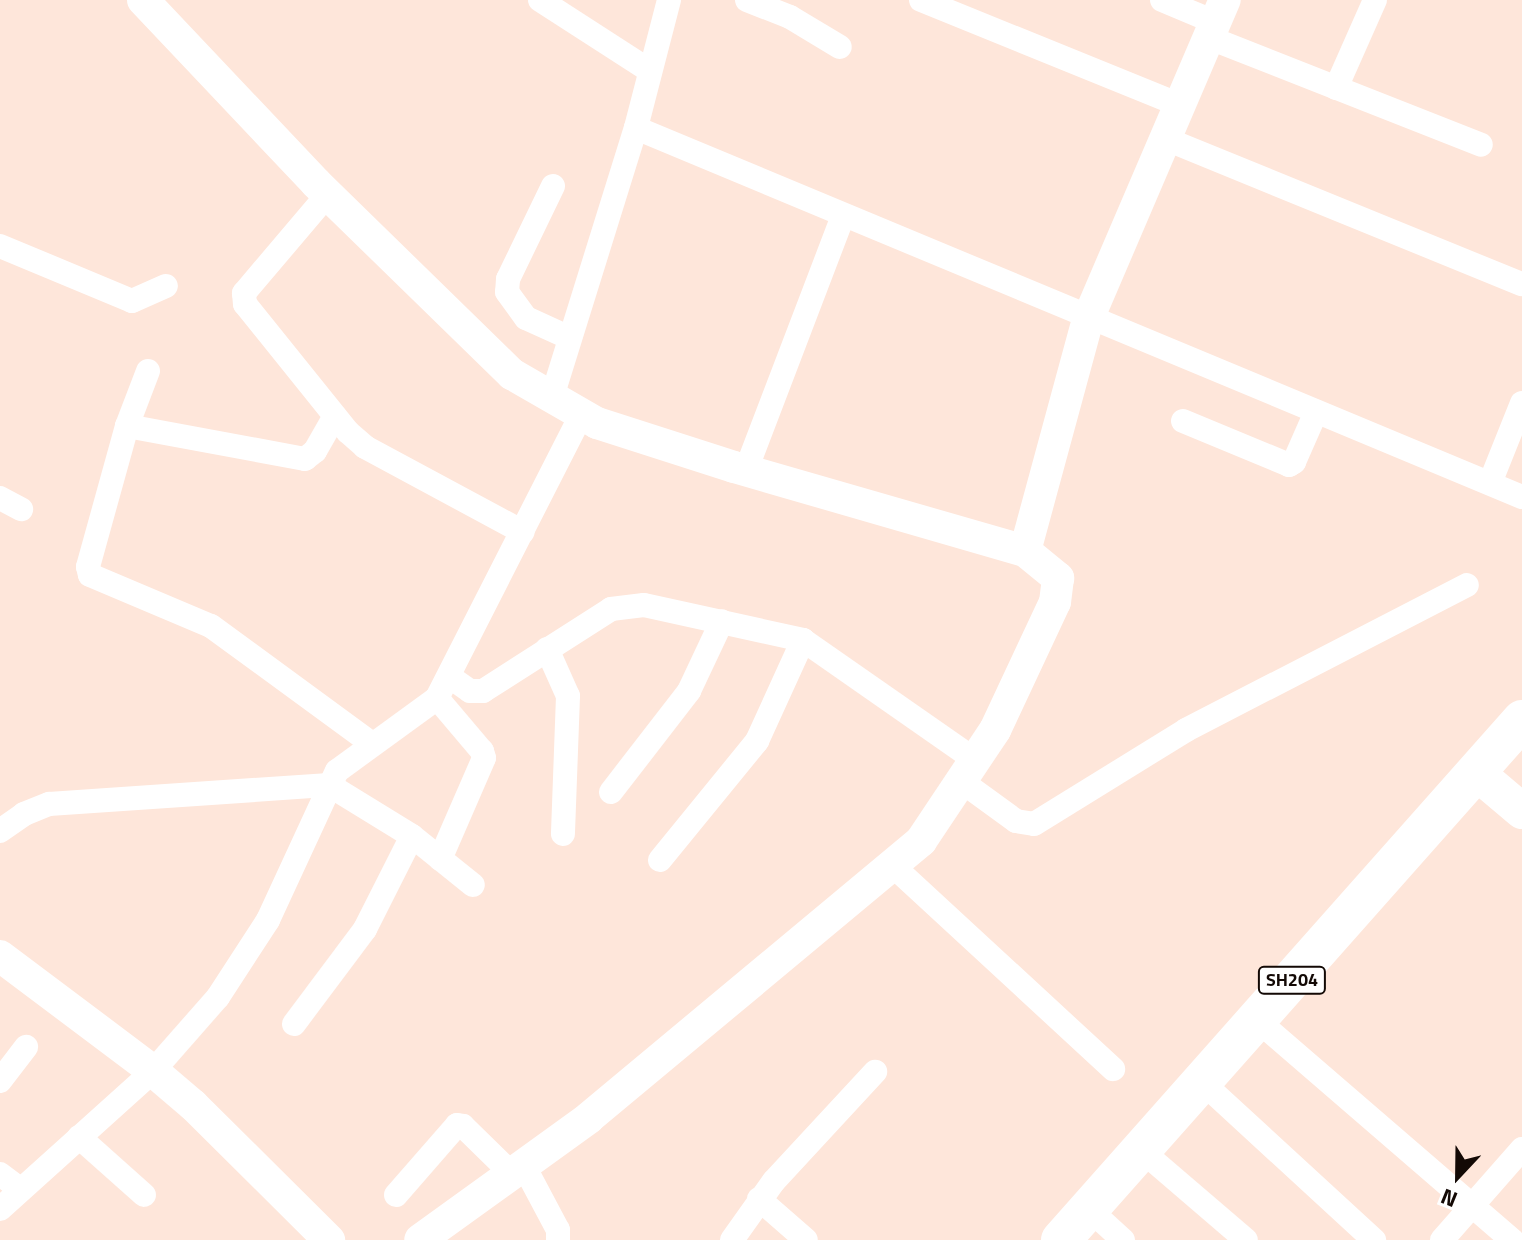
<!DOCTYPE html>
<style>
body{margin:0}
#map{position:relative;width:1522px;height:1240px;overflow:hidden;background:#fee6da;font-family:"Titillium Web",sans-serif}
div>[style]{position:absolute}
.minor>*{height:24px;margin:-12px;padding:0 12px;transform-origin:12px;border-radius:12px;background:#fff}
.tertiary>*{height:32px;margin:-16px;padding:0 16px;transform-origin:16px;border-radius:16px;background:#fff}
.secondary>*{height:36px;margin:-18px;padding:0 18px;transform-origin:18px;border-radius:18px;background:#fff}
.primary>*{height:40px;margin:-20px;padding:0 20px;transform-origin:20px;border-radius:20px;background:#fff}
span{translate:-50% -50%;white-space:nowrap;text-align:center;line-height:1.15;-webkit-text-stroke:6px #fff;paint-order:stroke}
.shield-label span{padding:2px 6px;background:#fff;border:2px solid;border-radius:6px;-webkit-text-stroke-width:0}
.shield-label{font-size:18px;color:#130905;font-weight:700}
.north{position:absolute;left:1418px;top:1136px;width:80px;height:80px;-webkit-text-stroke:6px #fff;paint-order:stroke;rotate:202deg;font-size:22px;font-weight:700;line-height:32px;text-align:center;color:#130905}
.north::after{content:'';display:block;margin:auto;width:28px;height:36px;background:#130905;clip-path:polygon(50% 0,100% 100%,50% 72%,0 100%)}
</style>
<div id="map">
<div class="minor">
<i style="left:540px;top:0;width:131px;rotate:32.8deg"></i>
<i style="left:669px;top:0;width:132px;rotate:104.5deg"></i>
<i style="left:636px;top:128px;width:960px;rotate:22.61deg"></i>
<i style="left:747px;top:0;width:46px;rotate:21.6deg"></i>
<i style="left:790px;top:17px;width:58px;rotate:31deg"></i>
<i style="left:921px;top:0;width:279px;rotate:22.1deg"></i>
<i style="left:1162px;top:0;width:60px;rotate:22.7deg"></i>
<i style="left:1210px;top:38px;width:291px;rotate:21.5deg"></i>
<i style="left:1336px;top:88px;width:96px;rotate:-66.1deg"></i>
<i style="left:1166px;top:139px;width:384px;rotate:22.2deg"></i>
<i style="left:553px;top:186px;width:103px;rotate:115.8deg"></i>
<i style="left:508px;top:279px;width:13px;rotate:94deg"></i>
<i style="left:507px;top:292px;width:32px;rotate:54deg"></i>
<i style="left:526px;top:318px;width:48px;rotate:24.4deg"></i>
<i style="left:328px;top:194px;width:130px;rotate:130.3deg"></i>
<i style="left:244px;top:293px;width:11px;rotate:85deg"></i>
<i style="left:245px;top:304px;width:164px;rotate:51.2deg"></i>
<i style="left:348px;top:432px;width:23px;rotate:41deg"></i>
<i style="left:365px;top:447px;width:179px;rotate:28.3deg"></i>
<i style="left:0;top:246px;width:143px;rotate:22.6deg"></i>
<i style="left:132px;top:301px;width:37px;rotate:-24deg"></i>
<i style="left:148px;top:371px;width:59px;rotate:110.9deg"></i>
<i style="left:127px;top:426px;width:146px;rotate:105.5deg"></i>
<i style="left:88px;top:567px;width:8px;rotate:76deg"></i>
<i style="left:90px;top:575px;width:131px;rotate:22.9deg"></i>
<i style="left:211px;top:626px;width:200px;rotate:36.2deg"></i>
<i style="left:552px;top:397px;width:282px;rotate:-72.7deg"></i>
<i style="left:1183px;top:421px;width:115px;rotate:22.5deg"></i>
<i style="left:1289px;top:465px;width:6px;rotate:-31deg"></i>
<i style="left:1294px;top:462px;width:55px;rotate:-66.3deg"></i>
<i style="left:127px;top:426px;width:181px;rotate:10.5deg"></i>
<i style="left:305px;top:459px;width:13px;rotate:-39deg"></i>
<i style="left:315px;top:451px;width:40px;rotate:-60.3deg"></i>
<i style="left:746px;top:470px;width:272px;rotate:-69.1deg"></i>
<i style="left:1490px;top:483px;width:86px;rotate:-68.2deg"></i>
<i style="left:0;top:498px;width:24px;rotate:28deg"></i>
<i style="left:547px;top:649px;width:51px;rotate:65.9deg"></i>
<i style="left:568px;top:696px;width:138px;rotate:92.1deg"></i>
<i style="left:450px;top:677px;width:24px;rotate:35deg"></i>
<i style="left:470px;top:691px;width:13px"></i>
<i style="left:483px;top:691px;width:152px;rotate:-32.6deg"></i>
<i style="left:611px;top:609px;width:33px;rotate:-7deg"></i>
<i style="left:644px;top:605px;width:163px;rotate:12.4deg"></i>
<i style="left:803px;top:640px;width:210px;rotate:34.9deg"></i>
<i style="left:437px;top:698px;width:70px;rotate:49.7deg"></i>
<i style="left:482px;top:751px;width:7px;rotate:74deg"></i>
<i style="left:484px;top:758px;width:110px;rotate:113.5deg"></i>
<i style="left:961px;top:781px;width:68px;rotate:36deg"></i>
<i style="left:1016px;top:821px;width:18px;rotate:9deg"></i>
<i style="left:1034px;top:824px;width:179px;rotate:-31.7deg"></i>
<i style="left:1186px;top:730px;width:316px;rotate:-27.3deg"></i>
<i style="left:611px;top:792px;width:128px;rotate:-52.3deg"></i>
<i style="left:689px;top:691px;width:77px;rotate:-64.8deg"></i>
<i style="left:0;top:831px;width:29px;rotate:-35deg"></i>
<i style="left:24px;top:814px;width:27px;rotate:-22deg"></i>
<i style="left:49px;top:804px;width:281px;rotate:-3.9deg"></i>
<i style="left:329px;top:785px;width:97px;rotate:31.6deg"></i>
<i style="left:412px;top:836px;width:78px;rotate:38.8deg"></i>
<i style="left:660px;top:860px;width:154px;rotate:-50.8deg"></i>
<i style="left:757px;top:741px;width:111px;rotate:-65.5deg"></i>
<i style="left:892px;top:865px;width:301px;rotate:42.7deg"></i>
<i style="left:1257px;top:1020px;width:337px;rotate:40.8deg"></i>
<i style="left:294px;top:1024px;width:119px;rotate:-53.2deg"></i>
<i style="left:365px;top:929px;width:104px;rotate:-63.2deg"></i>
<i style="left:0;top:1081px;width:43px;rotate:-52.6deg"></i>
<i style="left:1202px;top:1082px;width:234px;rotate:42.6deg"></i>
<i style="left:79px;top:1137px;width:87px;rotate:41.7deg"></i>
<i style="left:1141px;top:1150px;width:138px;rotate:40.6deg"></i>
<i style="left:524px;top:1166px;width:72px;rotate:62deg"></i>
<i style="left:558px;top:1230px;width:10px;rotate:90deg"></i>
<i style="left:0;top:1174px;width:25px;rotate:37deg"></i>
<i style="left:396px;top:1195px;width:93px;rotate:-48.9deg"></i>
<i style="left:457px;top:1125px;width:6px;rotate:9deg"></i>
<i style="left:463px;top:1126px;width:69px;rotate:44.4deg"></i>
<i style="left:759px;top:1199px;width:62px;rotate:41.1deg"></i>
<i style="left:0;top:1209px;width:206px;rotate:-42deg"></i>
<i style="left:153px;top:1071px;width:98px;rotate:-48.7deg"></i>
<i style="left:218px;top:997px;width:92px;rotate:-57deg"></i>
<i style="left:268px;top:920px;width:164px;rotate:-65.2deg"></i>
<i style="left:337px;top:771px;width:124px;rotate:-36.1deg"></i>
<i style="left:437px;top:698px;width:319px;rotate:-63deg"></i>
<i style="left:1089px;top:1209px;width:46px;rotate:42.4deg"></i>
<i style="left:732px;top:1240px;width:72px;rotate:-54.6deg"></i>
<i style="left:774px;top:1181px;width:149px;rotate:-47.2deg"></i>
<i style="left:1442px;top:1240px;width:121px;rotate:-48.7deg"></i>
</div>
<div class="tertiary">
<i style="left:143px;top:0;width:252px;rotate:46.6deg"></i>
<i style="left:316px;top:183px;width:274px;rotate:44.3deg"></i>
<i style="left:512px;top:374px;width:98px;rotate:30deg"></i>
<i style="left:597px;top:423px;width:144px;rotate:17.8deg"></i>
<i style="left:734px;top:467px;width:303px;rotate:16.1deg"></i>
<i style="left:1025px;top:551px;width:43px;rotate:39.3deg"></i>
<i style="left:1058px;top:578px;width:24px;rotate:97deg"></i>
<i style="left:1055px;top:602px;width:141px;rotate:115.1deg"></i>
<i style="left:995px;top:730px;width:133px;rotate:123.7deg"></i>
<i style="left:921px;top:841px;width:432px;rotate:140.2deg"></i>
<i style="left:589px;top:1118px;width:208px;rotate:144.2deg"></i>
<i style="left:1025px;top:551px;width:240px;rotate:-74.8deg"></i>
<i style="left:1088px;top:319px;width:347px;rotate:-66.8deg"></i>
<i style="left:0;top:956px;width:191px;rotate:36.9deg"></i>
<i style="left:153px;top:1071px;width:52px;rotate:40.4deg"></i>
<i style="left:193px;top:1105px;width:192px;rotate:44.8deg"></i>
</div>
<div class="secondary">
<i style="left:1477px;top:773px;width:59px;rotate:40.2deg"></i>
</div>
<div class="primary">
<i style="left:1061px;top:1240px;width:695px;rotate:-48.44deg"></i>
</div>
<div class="shield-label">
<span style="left:1292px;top:980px">SH204</span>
</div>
<div class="north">N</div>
</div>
